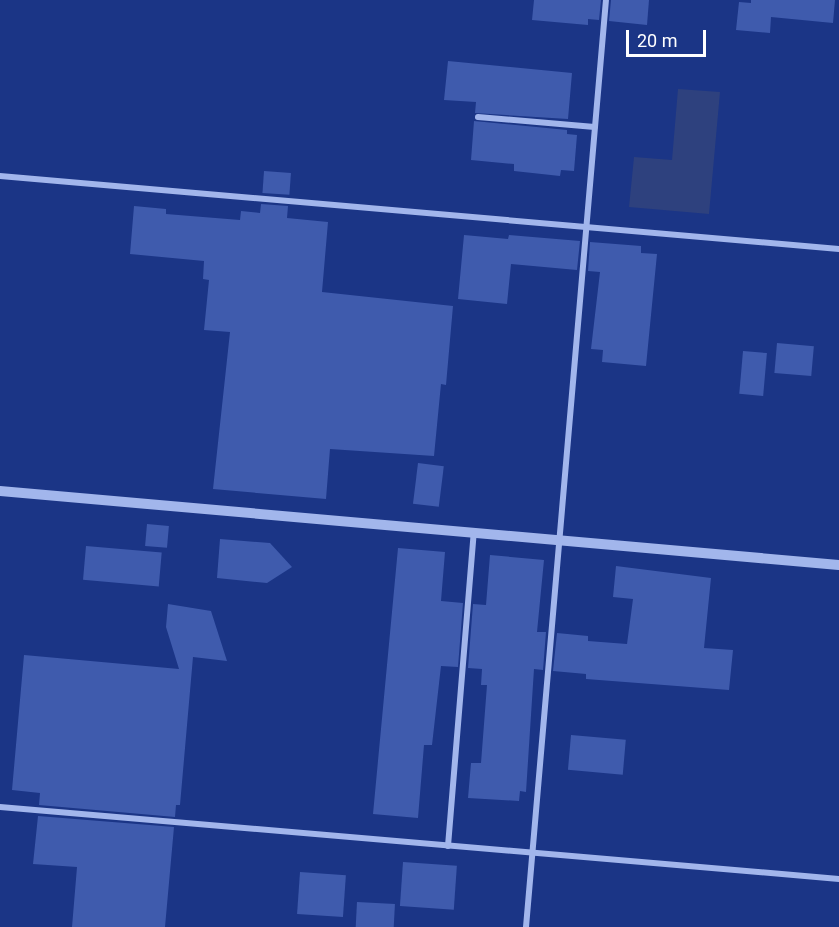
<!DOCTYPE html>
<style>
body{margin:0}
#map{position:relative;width:839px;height:927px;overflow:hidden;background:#1b3586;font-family:Roboto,sans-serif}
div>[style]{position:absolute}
.water>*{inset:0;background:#2e417e}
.building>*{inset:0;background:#3f5bad;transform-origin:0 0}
.minor>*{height:6px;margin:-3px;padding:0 3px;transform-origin:3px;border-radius:3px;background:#a2b6ec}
.tertiary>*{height:10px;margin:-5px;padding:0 5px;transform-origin:5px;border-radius:5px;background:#a2b6ec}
span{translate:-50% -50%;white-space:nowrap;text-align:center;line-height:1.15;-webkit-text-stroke:4.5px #1b3586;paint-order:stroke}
.scale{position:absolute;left:626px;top:30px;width:80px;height:27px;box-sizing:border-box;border:3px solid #fff;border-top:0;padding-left:8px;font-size:18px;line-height:21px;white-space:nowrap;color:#fff;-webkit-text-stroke:4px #1b3586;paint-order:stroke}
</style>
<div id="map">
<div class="water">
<i style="clip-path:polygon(678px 89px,720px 92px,709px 214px,629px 207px,634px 157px,672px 160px)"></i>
</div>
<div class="building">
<i style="clip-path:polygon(534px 0,601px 0,599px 20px,588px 19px,588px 25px,532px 20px)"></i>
<i style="clip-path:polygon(611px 0,649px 0,647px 25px,609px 21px)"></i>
<i style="clip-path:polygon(751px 0,835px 0,833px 23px,771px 17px,770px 33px,736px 30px,739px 2px,751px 3px)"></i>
<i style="clip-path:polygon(448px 61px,572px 73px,568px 119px,475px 113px,476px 102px,444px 100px)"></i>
<i style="clip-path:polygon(474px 121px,567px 130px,567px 134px,577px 135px,574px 171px,561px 170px,560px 176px,514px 171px,514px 164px,471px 160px)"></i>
<i style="left:264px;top:171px;width:27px;height:22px;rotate:4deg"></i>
<i style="clip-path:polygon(261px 204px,288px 206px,287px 218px,328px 222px,322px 292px,453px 306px,446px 385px,441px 384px,434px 456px,330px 449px,326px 499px,213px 489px,230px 332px,204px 330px,209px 280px,203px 279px,204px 261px,130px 254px,134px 206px,166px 209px,166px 214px,240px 220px,241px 211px,260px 213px)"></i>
<i style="clip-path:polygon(464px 235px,508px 239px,509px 235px,580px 241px,577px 270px,511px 264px,507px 304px,458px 299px)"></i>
<i style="clip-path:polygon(590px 242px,641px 246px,641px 253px,657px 254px,646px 366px,602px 362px,603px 350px,591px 349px,600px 272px,588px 271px)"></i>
<i style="left:777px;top:343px;width:37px;height:30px;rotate:5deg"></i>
<i style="left:743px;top:351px;width:24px;height:43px;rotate:5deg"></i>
<i style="left:418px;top:463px;width:26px;height:41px;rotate:7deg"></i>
<i style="left:147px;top:524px;width:22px;height:22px;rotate:5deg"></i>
<i style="clip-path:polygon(220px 539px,270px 543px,292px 567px,267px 583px,217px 578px)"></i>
<i style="left:86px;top:546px;width:76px;height:34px;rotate:5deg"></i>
<i style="clip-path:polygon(398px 548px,445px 552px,441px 601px,463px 603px,458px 667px,441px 666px,432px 745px,424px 745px,418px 818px,373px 814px)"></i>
<i style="clip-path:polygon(490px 555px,544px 560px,537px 632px,546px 632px,543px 670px,534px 669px,526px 792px,520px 791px,519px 801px,468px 798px,471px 763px,481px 763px,487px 685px,481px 685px,482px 669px,468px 668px,473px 604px,486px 605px)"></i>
<i style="clip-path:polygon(616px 566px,711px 578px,704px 648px,733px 650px,729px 690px,586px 679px,586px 674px,553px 671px,557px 633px,588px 636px,588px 641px,627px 644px,633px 599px,613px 597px)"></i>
<i style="clip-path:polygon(168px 604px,211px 611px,227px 661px,193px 657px,180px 805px,176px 805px,175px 817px,39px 805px,40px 793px,12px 790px,24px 655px,179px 669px,166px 627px)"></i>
<i style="left:571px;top:735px;width:55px;height:35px;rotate:5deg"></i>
<i style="clip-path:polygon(38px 816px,174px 827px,165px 927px,72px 927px,77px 867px,33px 864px)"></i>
<i style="left:403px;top:862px;width:54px;height:44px;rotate:4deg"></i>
<i style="left:300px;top:872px;width:46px;height:42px;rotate:4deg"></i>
<i style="left:357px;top:902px;width:38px;height:25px;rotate:3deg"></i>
</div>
<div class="minor">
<i style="left:478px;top:117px;width:117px;rotate:4.9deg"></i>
<i style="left:0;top:176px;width:842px;rotate:4.97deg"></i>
<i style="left:0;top:807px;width:842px;rotate:4.9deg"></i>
<i style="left:448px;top:846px;width:315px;rotate:-85.3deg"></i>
<i style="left:526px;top:927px;width:930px;rotate:-85.07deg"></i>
</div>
<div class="tertiary">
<i style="left:0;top:491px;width:842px;rotate:5.04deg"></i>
</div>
<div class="scale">20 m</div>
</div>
